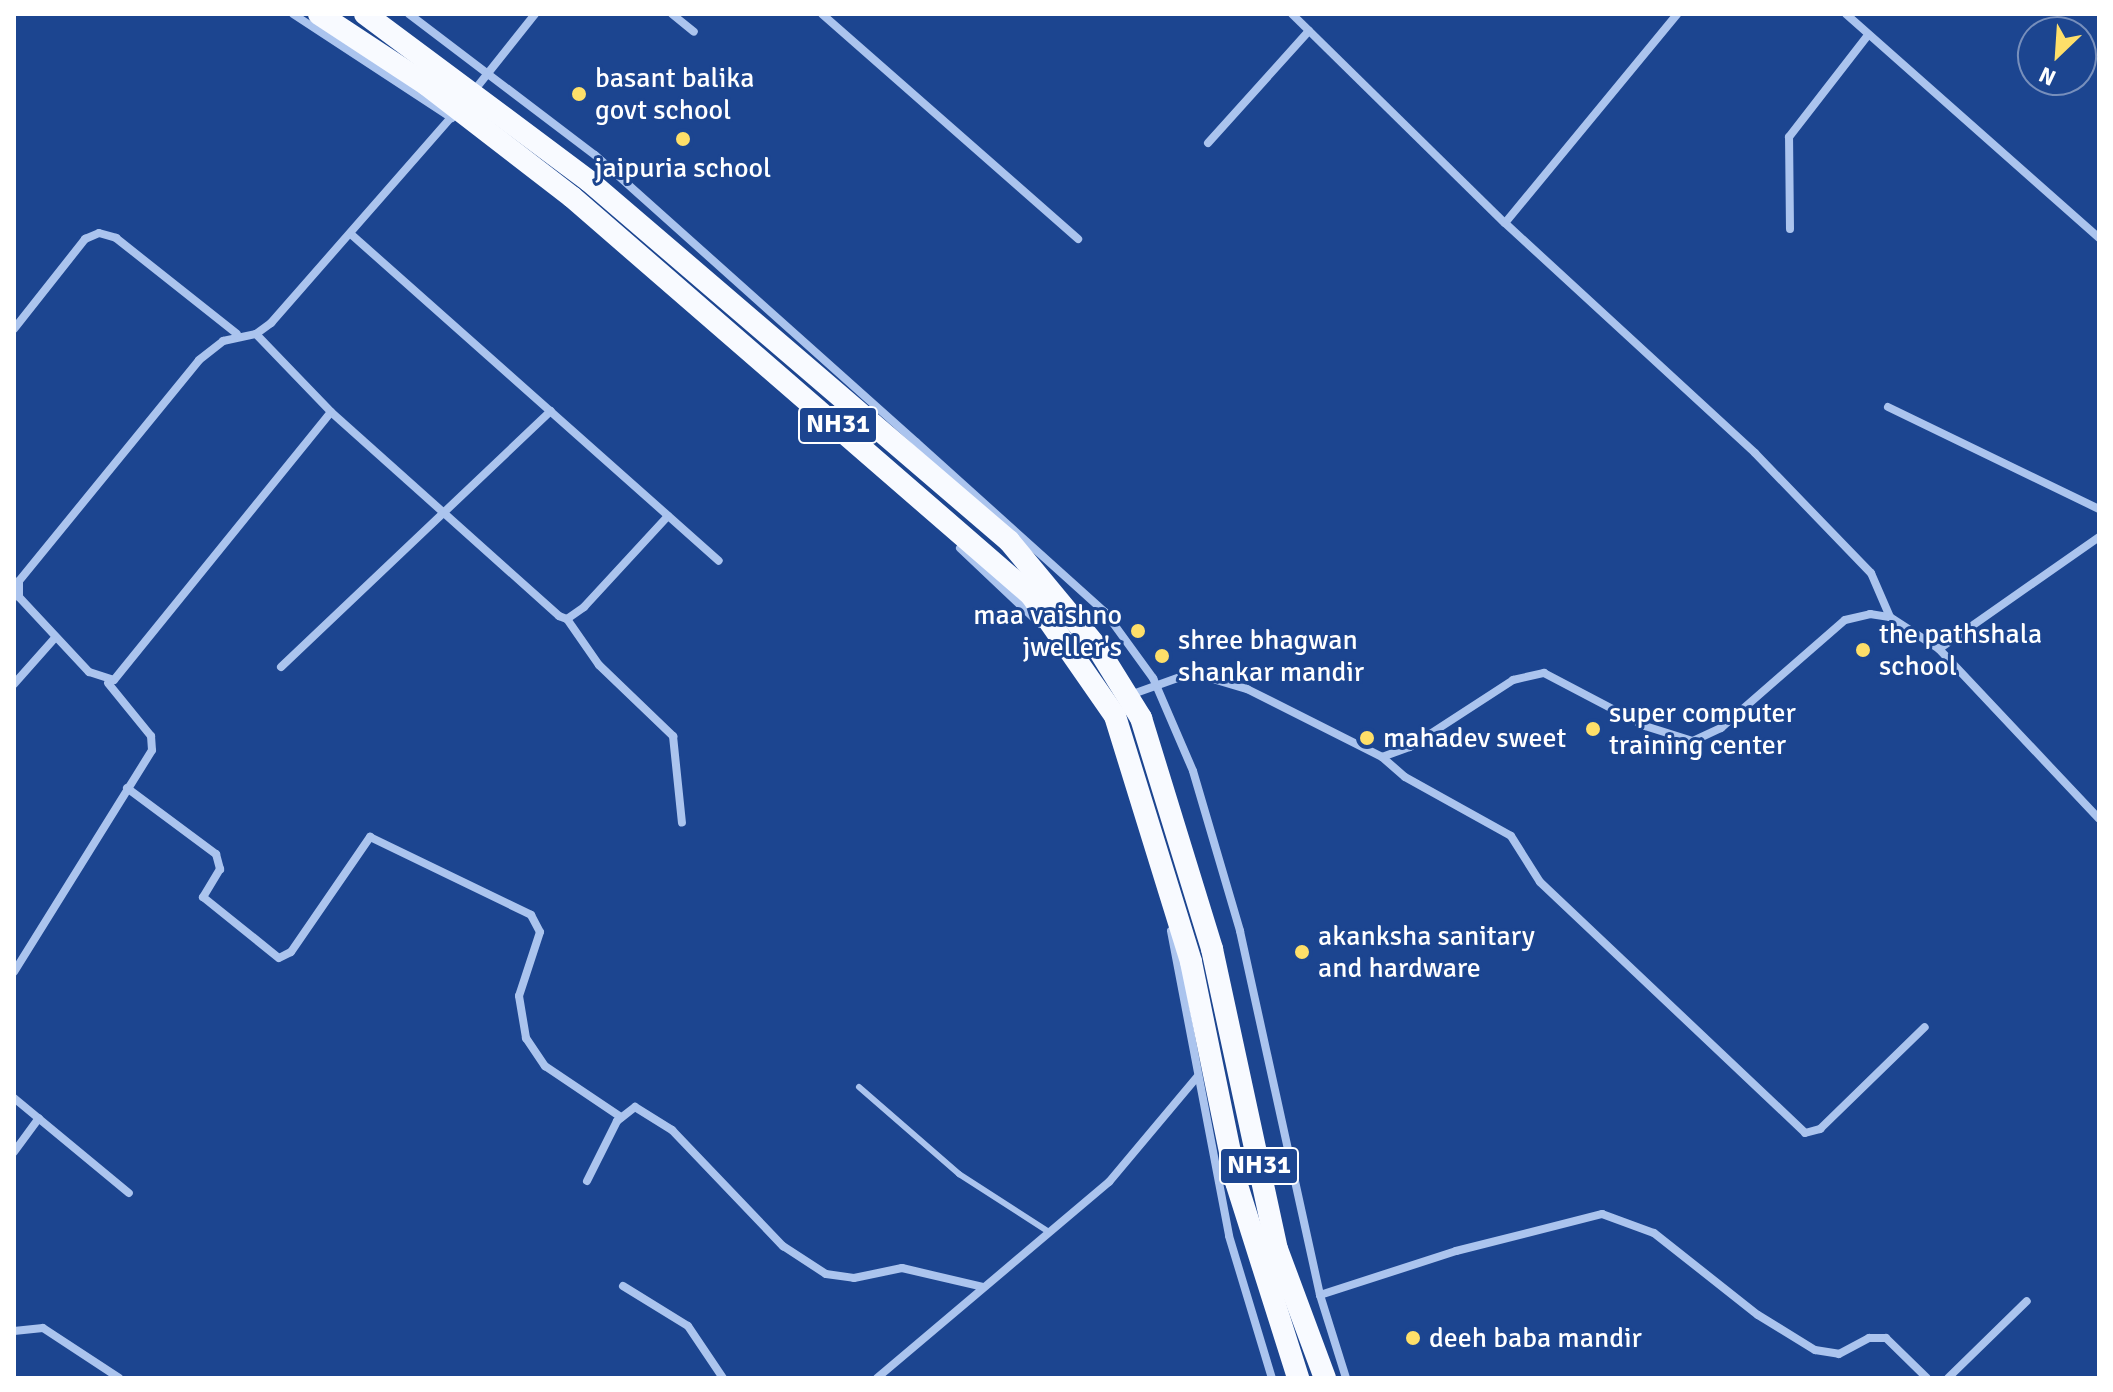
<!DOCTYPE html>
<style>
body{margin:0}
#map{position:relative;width:2113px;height:1392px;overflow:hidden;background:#1c4590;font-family:Signika,sans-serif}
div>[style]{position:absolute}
.service>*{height:6px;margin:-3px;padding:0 3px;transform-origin:3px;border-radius:3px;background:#abc4ee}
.minor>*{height:8px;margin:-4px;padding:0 4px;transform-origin:4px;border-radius:4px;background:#abc4ee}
.trunk>*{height:22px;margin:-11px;padding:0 11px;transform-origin:11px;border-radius:11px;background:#f8faff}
.trunk-bridge>*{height:22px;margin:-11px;padding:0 11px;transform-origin:11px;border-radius:11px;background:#f8faff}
.dots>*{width:22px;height:22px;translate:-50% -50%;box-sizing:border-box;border:4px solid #1c4590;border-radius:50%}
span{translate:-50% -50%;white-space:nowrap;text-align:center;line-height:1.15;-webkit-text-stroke:6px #1c4590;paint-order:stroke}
.shield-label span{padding:2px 6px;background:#1c4590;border:2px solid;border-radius:6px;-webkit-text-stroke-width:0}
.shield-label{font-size:26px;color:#fff;font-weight:700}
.poi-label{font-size:28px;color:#fff}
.left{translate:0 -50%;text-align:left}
.right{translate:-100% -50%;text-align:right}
.frame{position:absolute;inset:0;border:16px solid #fff;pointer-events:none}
.north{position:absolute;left:2017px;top:16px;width:80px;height:80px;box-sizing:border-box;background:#1c4590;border:2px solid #778fbc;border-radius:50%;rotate:205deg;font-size:22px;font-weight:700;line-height:32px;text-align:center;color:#fff}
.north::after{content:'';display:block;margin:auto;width:28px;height:36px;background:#fedf69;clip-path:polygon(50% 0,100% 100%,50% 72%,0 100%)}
</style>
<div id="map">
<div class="service">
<i style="left:859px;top:1087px;width:133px;rotate:41deg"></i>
<i style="left:959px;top:1174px;width:107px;rotate:32.8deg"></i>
</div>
<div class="minor">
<i style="left:293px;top:14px;width:190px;rotate:33.2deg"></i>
<i style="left:409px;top:14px;width:233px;rotate:37.2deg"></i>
<i style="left:595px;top:155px;width:431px;rotate:41.8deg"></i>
<i style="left:916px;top:442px;width:254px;rotate:42deg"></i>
<i style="left:1105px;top:612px;width:82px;rotate:54deg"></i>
<i style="left:1153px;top:678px;width:101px;rotate:66.7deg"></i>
<i style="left:1193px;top:771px;width:167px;rotate:73.6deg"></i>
<i style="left:1240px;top:931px;width:373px;rotate:77.6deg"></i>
<i style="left:1320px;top:1295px;width:87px;rotate:72.6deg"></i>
<i style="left:672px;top:14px;width:28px;rotate:39deg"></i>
<i style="left:822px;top:14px;width:341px;rotate:41.3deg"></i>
<i style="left:1292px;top:14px;width:298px;rotate:44.5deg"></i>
<i style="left:1505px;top:223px;width:340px;rotate:42.6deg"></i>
<i style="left:1755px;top:453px;width:167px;rotate:46deg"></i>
<i style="left:1871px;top:573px;width:48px;rotate:66.6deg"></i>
<i style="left:1846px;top:14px;width:338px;rotate:41.5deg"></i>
<i style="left:473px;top:92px;width:100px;rotate:-51.5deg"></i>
<i style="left:1208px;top:143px;width:151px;rotate:-48deg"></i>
<i style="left:1505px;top:223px;width:271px;rotate:-50.5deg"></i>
<i style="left:1790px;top:229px;width:92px;rotate:-90.6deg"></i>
<i style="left:1789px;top:137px;width:129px;rotate:-52.2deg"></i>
<i style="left:353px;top:236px;width:489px;rotate:41.6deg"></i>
<i style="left:14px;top:329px;width:115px;rotate:-51.7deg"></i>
<i style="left:85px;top:239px;width:15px;rotate:-23deg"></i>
<i style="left:99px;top:233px;width:18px;rotate:16deg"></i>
<i style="left:116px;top:238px;width:154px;rotate:38.4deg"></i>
<i style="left:256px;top:334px;width:108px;rotate:46.1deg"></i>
<i style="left:331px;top:412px;width:306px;rotate:41.8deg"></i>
<i style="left:559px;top:616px;width:9px;rotate:21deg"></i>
<i style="left:567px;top:619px;width:21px;rotate:-35deg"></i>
<i style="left:584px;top:607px;width:124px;rotate:-47.3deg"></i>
<i style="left:1888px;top:407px;width:234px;rotate:25.8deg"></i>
<i style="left:331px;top:412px;width:345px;rotate:129deg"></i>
<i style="left:114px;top:680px;width:26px;rotate:-162deg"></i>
<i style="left:89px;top:672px;width:103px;rotate:-133deg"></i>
<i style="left:19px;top:597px;width:16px;rotate:-90deg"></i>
<i style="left:19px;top:581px;width:285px;rotate:-50.8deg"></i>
<i style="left:199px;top:360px;width:31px;rotate:-38deg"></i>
<i style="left:223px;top:341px;width:34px;rotate:-12deg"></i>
<i style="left:256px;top:334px;width:19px;rotate:-36deg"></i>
<i style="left:271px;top:323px;width:278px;rotate:-48.8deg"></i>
<i style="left:960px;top:548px;width:110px;rotate:43.5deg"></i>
<i style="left:567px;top:619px;width:56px;rotate:55.2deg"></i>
<i style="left:599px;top:665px;width:103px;rotate:43.8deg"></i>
<i style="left:673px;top:736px;width:87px;rotate:84.1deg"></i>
<i style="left:1939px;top:649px;width:195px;rotate:-35deg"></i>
<i style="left:281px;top:667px;width:372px;rotate:-43.5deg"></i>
<i style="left:14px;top:684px;width:60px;rotate:-48.4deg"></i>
<i style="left:1130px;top:695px;width:59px;rotate:-19.7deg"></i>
<i style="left:1186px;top:675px;width:20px;rotate:6deg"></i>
<i style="left:1206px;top:677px;width:43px;rotate:16.3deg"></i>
<i style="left:1247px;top:689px;width:151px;rotate:26.7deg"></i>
<i style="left:1382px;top:757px;width:30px;rotate:-20deg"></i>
<i style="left:1410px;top:747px;width:123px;rotate:-33deg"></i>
<i style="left:1513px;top:680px;width:32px;rotate:-13deg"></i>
<i style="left:1544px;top:673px;width:114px;rotate:27.7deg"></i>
<i style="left:1645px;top:726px;width:50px;rotate:17.4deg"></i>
<i style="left:1693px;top:741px;width:31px;rotate:-25deg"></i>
<i style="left:1721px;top:728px;width:164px;rotate:-41.1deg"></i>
<i style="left:1845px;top:620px;width:26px;rotate:-13deg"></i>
<i style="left:1870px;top:614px;width:20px;rotate:9deg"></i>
<i style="left:1890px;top:617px;width:59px;rotate:33.1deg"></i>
<i style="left:1939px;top:649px;width:233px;rotate:46.7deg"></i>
<i style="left:1382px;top:757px;width:30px;rotate:41deg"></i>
<i style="left:1405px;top:777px;width:121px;rotate:29.1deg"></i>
<i style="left:1511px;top:836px;width:54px;rotate:57.8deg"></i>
<i style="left:1540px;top:882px;width:365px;rotate:43.4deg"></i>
<i style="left:1805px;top:1133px;width:16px;rotate:-15deg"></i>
<i style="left:1820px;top:1129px;width:146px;rotate:-44.2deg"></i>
<i style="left:127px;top:788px;width:111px;rotate:36.6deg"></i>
<i style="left:216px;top:854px;width:16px;rotate:75deg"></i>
<i style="left:220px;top:869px;width:33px;rotate:121deg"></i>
<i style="left:203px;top:897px;width:97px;rotate:38.8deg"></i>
<i style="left:279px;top:958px;width:13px;rotate:-27deg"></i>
<i style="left:291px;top:952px;width:140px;rotate:-55.5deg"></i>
<i style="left:370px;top:837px;width:179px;rotate:25.8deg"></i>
<i style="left:531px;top:915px;width:19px;rotate:62deg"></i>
<i style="left:540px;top:932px;width:67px;rotate:108.2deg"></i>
<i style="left:519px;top:996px;width:43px;rotate:80.5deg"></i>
<i style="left:526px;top:1038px;width:34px;rotate:56deg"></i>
<i style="left:545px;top:1066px;width:92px;rotate:33.9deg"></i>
<i style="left:1171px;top:931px;width:310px;rotate:79.2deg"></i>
<i style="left:1229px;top:1236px;width:148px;rotate:73.2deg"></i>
<i style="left:14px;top:972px;width:261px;rotate:-58.1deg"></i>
<i style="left:152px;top:750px;width:14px;rotate:-94deg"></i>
<i style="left:151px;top:736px;width:68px;rotate:-129.1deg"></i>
<i style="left:14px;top:1098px;width:149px;rotate:39.6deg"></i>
<i style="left:14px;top:1152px;width:42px;rotate:-53.7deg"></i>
<i style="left:587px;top:1181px;width:67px;rotate:-63.4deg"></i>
<i style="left:617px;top:1121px;width:23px;rotate:-38deg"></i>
<i style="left:635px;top:1107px;width:44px;rotate:31.9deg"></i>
<i style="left:672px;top:1130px;width:161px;rotate:46.3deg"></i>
<i style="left:783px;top:1246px;width:51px;rotate:33.1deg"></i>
<i style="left:826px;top:1274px;width:28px;rotate:8deg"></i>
<i style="left:854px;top:1278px;width:49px;rotate:-11.8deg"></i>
<i style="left:902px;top:1268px;width:83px;rotate:13.2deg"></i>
<i style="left:623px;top:1286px;width:76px;rotate:31.6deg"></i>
<i style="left:688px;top:1326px;width:63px;rotate:56.1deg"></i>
<i style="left:1320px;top:1295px;width:143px;rotate:-17.9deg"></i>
<i style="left:1456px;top:1251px;width:151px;rotate:-14.2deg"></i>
<i style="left:1602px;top:1214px;width:55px;rotate:20.1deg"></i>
<i style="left:1654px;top:1233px;width:132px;rotate:38.3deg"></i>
<i style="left:1758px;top:1315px;width:67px;rotate:31.6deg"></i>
<i style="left:1815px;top:1350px;width:24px;rotate:9deg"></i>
<i style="left:1839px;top:1354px;width:34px;rotate:-28deg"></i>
<i style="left:1869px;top:1338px;width:17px"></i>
<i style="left:1886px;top:1338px;width:57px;rotate:44.3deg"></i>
<i style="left:14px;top:1331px;width:29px;rotate:-6deg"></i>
<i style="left:43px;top:1328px;width:91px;rotate:33.3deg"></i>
<i style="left:877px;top:1378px;width:304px;rotate:-40.2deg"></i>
<i style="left:1109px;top:1182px;width:137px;rotate:-50deg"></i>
<i style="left:1948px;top:1378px;width:110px;rotate:-44.3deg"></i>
</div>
<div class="trunk">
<i style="left:1212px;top:949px;width:307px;rotate:77.8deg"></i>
<i style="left:1277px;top:1249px;width:138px;rotate:69.6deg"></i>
<i style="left:1191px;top:962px;width:225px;rotate:78.4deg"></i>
<i style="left:1236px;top:1182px;width:206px;rotate:72.4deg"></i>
</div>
<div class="trunk-bridge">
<i style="left:319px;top:14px;width:129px;rotate:33.3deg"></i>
<i style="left:427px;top:85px;width:183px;rotate:37.7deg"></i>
<i style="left:572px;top:197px;width:608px;rotate:40.93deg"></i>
<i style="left:1031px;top:595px;width:147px;rotate:55.2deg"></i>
<i style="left:1115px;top:716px;width:257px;rotate:72.8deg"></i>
<i style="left:365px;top:14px;width:279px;rotate:36.7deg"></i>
<i style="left:589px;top:181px;width:553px;rotate:40.6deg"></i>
<i style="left:1009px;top:541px;width:138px;rotate:50.3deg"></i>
<i style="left:1097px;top:647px;width:84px;rotate:58.2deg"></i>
<i style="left:1141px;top:718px;width:242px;rotate:72.9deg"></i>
</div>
<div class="dots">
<i style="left:579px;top:94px;background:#fedf69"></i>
<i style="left:683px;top:139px;background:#fedf69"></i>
<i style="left:1138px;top:631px;background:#fedf69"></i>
<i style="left:1863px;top:650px;background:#fedf69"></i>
<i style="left:1162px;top:656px;background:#fedf69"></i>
<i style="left:1593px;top:729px;background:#fedf69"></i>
<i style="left:1367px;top:738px;background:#fedf69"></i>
<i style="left:1302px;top:952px;background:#fedf69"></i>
<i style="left:1413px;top:1338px;background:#fedf69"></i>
</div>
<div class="shield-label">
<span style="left:838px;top:425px">NH31</span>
<span style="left:1259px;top:1166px">NH31</span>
</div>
<div class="poi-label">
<span class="left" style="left:595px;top:94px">basant balika<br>govt school</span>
<span style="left:683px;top:168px">jaipuria school</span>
<span class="right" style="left:1122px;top:631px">maa vaishno<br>jweller's</span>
<span class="left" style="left:1879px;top:650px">the pathshala<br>school</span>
<span class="left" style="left:1178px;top:656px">shree bhagwan<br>shankar mandir</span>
<span class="left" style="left:1609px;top:729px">super computer<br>training center</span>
<span class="left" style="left:1383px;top:738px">mahadev sweet</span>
<span class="left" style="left:1318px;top:952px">akanksha sanitary<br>and hardware</span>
<span class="left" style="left:1429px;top:1338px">deeh baba mandir</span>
</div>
<div class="frame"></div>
<div class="north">N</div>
</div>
